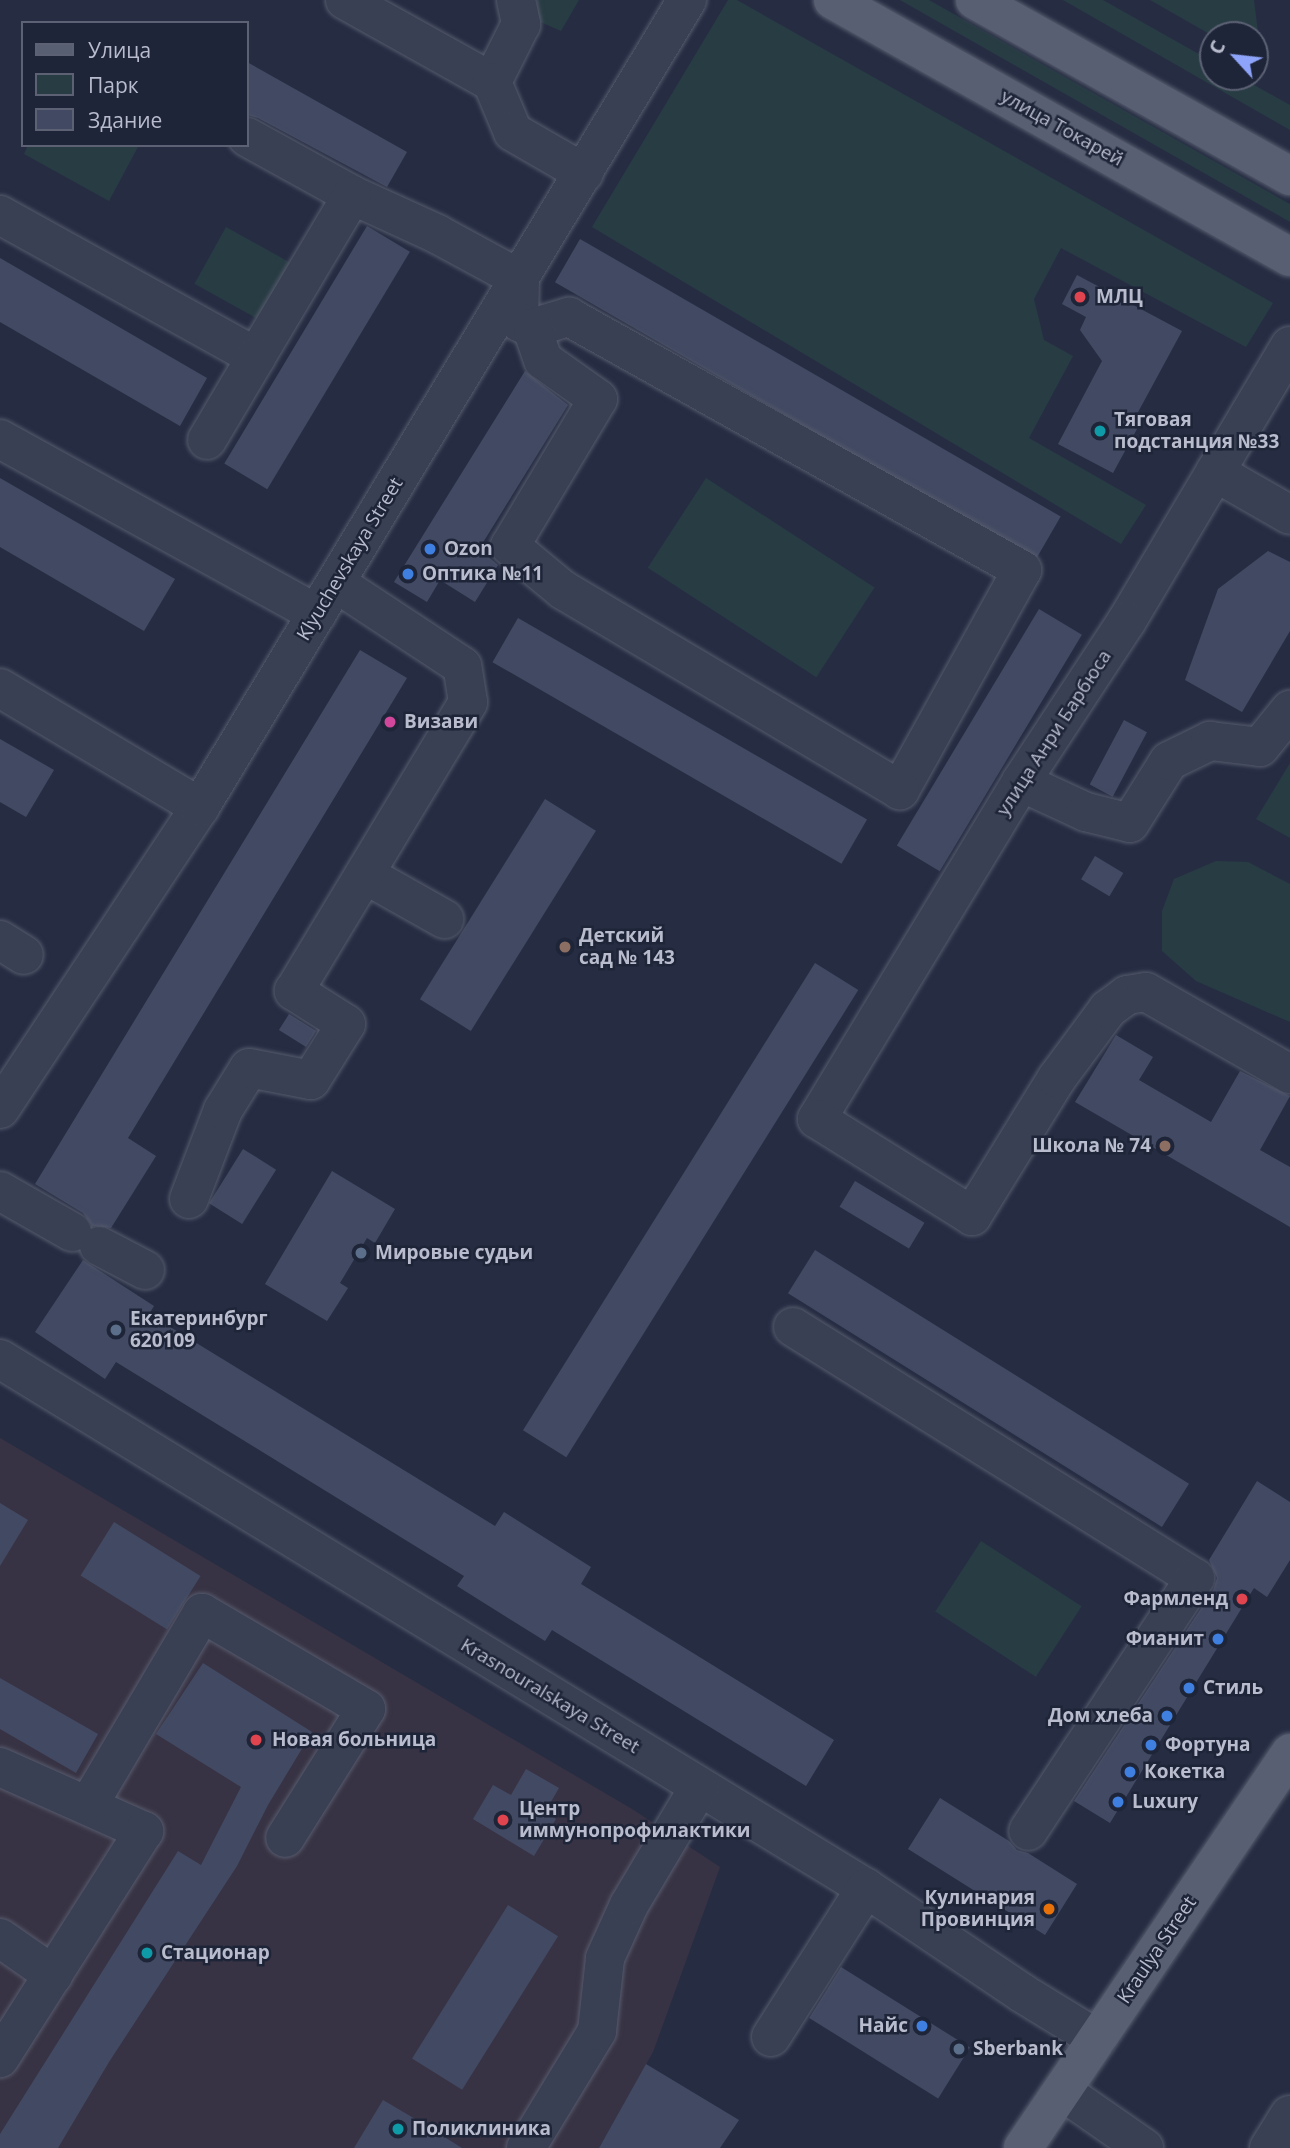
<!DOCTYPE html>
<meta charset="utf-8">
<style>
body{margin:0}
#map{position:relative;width:1290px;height:2148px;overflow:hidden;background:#262d43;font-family:"Open Sans",sans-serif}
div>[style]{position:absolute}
.medical>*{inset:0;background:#383344}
.green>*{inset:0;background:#283c44;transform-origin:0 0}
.building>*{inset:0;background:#424a63;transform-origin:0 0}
.roads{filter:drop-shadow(0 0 2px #565b6d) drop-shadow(0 0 2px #565b6d)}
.minor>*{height:38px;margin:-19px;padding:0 19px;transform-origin:19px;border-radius:19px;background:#3a4053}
.major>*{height:38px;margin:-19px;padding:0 19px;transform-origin:19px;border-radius:19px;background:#585f73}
.dots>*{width:19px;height:19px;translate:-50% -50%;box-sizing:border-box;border:4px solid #1f2538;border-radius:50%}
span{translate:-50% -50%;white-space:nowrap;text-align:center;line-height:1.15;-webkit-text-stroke:5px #1f2538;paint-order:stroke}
.street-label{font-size:19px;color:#b8bccd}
.poi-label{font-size:19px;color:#b8bccd;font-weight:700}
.left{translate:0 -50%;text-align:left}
.right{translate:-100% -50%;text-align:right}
.legend{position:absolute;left:21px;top:21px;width:228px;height:126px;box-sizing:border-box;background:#1f2538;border:2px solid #5c6174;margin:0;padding:9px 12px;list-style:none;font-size:21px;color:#b8bccd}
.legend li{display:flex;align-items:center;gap:14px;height:35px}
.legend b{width:35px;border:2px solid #5c6174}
.north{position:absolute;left:1199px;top:21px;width:70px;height:70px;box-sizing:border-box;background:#1f2538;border:2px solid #5c6174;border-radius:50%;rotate:297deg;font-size:19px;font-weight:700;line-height:28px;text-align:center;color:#b8bccd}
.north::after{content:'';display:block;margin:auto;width:24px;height:32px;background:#8ea4fb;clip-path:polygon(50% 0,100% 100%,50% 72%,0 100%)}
</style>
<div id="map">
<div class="medical">
<i style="clip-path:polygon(0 1438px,632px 1809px,720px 1867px,653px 2052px,599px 2148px,0 2148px)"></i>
</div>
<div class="green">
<i style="clip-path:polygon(537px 0,579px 0,561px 31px,538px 21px)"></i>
<i style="clip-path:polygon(728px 0,737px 0,1273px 303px,1246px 347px,1061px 248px,1034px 299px,1044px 340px,1073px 356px,1029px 438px,1146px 505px,1121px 544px,592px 227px)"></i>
<i style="clip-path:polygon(900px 0,929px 0,1290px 204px,1290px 222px)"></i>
<i style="clip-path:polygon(1063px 0,1103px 0,1213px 62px,1213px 77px,1240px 77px,1290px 105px,1290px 130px)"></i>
<i style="clip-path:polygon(1150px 0,1254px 0,1262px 64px,1255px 60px,1255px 35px,1213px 36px)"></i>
<i style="clip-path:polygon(28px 145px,139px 145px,109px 201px,24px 154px)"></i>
<i style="left:226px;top:227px;width:73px;height:65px;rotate:29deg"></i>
<i style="left:706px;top:478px;width:201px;height:107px;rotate:33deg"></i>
<i style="clip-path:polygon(1290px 763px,1290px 838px,1256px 819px)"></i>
<i style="clip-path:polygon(1216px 861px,1248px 862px,1290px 884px,1290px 1022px,1196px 981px,1162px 951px,1162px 911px,1174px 879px)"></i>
<i style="left:981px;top:1541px;width:120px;height:84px;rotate:33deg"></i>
</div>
<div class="building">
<i style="clip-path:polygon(247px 62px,407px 152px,387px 187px,258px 118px,247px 115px)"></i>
<i style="left:367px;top:226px;width:50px;height:277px;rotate:31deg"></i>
<i style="left:580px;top:239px;width:555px;height:50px;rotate:30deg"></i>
<i style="clip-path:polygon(0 258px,207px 378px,180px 426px,0 322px)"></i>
<i style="clip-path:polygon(1077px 275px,1182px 331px,1137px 414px,1143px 418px,1113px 473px,1058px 444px,1102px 361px,1080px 330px,1086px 317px,1062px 304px)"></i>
<i style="clip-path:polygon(525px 371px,568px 405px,479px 549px,498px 565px,475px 602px,440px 580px,427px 602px,394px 582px)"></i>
<i style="clip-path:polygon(0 478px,175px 579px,144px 631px,0 547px)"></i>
<i style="clip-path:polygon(1268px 551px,1290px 562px,1290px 631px,1242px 712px,1185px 680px,1218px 589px)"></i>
<i style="left:1039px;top:609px;width:50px;height:276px;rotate:31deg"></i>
<i style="left:518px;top:618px;width:403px;height:51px;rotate:30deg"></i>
<i style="clip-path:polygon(360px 650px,407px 678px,128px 1138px,156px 1156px,111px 1228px,92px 1226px,83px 1213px,35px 1184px)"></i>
<i style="left:1124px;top:720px;width:26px;height:73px;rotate:28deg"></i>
<i style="clip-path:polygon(0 739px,54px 770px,26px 817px,0 802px)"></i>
<i style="left:545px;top:799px;width:60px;height:236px;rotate:32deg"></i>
<i style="left:1095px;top:856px;width:33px;height:27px;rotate:31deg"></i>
<i style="left:815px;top:963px;width:51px;height:551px;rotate:32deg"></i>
<i style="left:289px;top:1014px;width:32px;height:19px;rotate:32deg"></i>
<i style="clip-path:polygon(1116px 1035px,1153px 1057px,1139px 1080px,1211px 1122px,1240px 1071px,1290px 1096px,1260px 1150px,1290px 1167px,1290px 1227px,1075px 1102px)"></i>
<i style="left:243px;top:1149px;width:39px;height:64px;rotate:32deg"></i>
<i style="clip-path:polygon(332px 1171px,395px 1209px,375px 1243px,367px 1238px,340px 1283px,348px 1288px,327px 1321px,265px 1284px)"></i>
<i style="left:855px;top:1181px;width:81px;height:30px;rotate:31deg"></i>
<i style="left:815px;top:1250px;width:441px;height:51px;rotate:32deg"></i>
<i style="clip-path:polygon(83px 1260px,154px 1306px,149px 1314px,495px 1526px,504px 1512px,591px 1567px,581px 1584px,834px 1740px,806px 1786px,552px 1630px,545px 1641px,457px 1586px,464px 1576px,116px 1362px,105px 1379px,35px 1332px)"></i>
<i style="clip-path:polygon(1257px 1481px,1290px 1502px,1290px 1560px,1267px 1597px,1254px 1588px,1110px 1823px,1074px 1801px,1213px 1590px,1217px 1578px,1209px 1560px)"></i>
<i style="clip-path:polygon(0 1503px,28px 1520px,0 1566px)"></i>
<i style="left:114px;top:1522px;width:102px;height:63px;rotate:32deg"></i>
<i style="clip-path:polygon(203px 1663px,312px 1732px,268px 1805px,237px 1866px,109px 2062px,58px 2148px,0 2148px,0 2134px,178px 1851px,201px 1865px,241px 1787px,156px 1734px)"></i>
<i style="clip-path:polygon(0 1678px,98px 1734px,76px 1773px,0 1729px)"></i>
<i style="clip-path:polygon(526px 1769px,559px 1788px,545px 1812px,556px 1819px,534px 1856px,473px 1819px,493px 1785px,511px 1795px)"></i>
<i style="clip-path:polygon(940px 1798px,1009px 1841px,1017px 1850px,1028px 1853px,1077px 1884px,1045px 1935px,908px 1849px)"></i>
<i style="left:508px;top:1905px;width:59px;height:181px;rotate:32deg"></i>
<i style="left:841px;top:1967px;width:152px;height:60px;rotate:32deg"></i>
<i style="clip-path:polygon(646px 2064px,739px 2120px,720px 2148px,599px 2148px)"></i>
<i style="clip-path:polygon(383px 2100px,422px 2123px,462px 2148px,354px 2148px)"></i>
</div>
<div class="roads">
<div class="minor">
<i style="left:345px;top:0;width:168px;rotate:29.2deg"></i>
<i style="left:516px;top:0;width:25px;rotate:78deg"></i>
<i style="left:521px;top:24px;width:65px;rotate:116.6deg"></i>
<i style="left:492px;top:82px;width:54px;rotate:67.2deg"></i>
<i style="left:513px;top:132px;width:82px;rotate:30deg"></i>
<i style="left:247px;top:137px;width:120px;rotate:28.9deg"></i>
<i style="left:352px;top:195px;width:94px;rotate:24.6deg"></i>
<i style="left:437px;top:234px;width:94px;rotate:28.5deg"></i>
<i style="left:520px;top:279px;width:43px;rotate:91.3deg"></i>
<i style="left:519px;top:322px;width:14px;rotate:25deg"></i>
<i style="left:532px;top:328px;width:39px;rotate:-17deg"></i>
<i style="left:569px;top:317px;width:519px;rotate:29.18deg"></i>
<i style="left:1022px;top:570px;width:252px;rotate:119deg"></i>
<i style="left:900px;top:790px;width:392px;rotate:-149.3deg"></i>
<i style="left:563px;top:590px;width:69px;rotate:-140.3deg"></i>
<i style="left:510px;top:546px;width:171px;rotate:-59.1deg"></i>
<i style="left:598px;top:399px;width:67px;rotate:-144.7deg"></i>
<i style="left:543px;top:360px;width:34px;rotate:-109deg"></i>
<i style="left:0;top:215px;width:293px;rotate:29deg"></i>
<i style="left:256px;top:357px;width:188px;rotate:-59.3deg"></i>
<i style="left:1290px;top:346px;width:321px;rotate:120.7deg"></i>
<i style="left:1126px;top:622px;width:191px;rotate:123.3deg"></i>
<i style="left:1021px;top:782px;width:394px;rotate:121.2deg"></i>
<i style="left:817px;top:1119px;width:183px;rotate:32deg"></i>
<i style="left:972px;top:1216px;width:162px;rotate:-58.4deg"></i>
<i style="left:1057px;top:1078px;width:86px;rotate:-53.5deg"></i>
<i style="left:1108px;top:1009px;width:24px;rotate:-36deg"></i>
<i style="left:1127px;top:995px;width:19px;rotate:-9deg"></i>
<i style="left:1146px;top:992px;width:166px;rotate:29.7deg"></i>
<i style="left:0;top:439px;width:362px;rotate:28.9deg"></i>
<i style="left:207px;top:440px;width:96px;rotate:-59.4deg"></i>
<i style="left:1215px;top:472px;width:86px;rotate:29.8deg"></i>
<i style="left:0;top:688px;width:233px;rotate:30.8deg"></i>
<i style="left:1021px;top:782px;width:72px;rotate:24.8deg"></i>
<i style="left:1086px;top:812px;width:45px;rotate:14deg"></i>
<i style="left:1130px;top:823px;width:73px;rotate:-57.8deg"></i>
<i style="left:1169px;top:761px;width:46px;rotate:-26deg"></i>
<i style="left:1210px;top:741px;width:50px;rotate:6.8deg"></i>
<i style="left:1260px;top:747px;width:48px;rotate:-51deg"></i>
<i style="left:366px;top:875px;width:90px;rotate:29.4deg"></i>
<i style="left:0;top:940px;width:28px;rotate:32deg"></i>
<i style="left:0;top:1109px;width:362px;rotate:-56.5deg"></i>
<i style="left:200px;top:807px;width:943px;rotate:-58.89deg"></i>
<i style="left:0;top:1191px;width:83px;rotate:29.7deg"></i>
<i style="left:189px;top:1199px;width:95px;rotate:-69.1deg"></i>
<i style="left:223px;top:1110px;width:49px;rotate:-58.2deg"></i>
<i style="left:249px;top:1068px;width:63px;rotate:11deg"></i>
<i style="left:311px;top:1080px;width:66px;rotate:-58deg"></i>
<i style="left:346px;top:1024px;width:62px;rotate:-147.6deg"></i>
<i style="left:294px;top:991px;width:337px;rotate:-58.9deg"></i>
<i style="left:468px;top:702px;width:36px;rotate:-99deg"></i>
<i style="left:462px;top:666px;width:151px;rotate:-146.6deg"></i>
<i style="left:99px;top:1246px;width:52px;rotate:27.6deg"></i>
<i style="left:793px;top:1327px;width:474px;rotate:32deg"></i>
<i style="left:1195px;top:1578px;width:303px;rotate:123.4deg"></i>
<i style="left:0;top:1359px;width:1015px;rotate:31.42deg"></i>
<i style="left:866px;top:1888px;width:188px;rotate:33.9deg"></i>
<i style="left:1022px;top:1993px;width:88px;rotate:31.5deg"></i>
<i style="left:0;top:1767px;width:158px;rotate:24deg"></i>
<i style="left:144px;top:1831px;width:269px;rotate:122.4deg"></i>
<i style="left:89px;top:1804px;width:222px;rotate:-59.4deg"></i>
<i style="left:202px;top:1613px;width:190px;rotate:30.3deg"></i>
<i style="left:366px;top:1709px;width:152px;rotate:122.1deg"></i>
<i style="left:0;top:1938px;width:65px;rotate:34.9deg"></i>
<i style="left:771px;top:2037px;width:177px;rotate:-57.5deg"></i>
<i style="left:1062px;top:2091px;width:100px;rotate:34.8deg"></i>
<i style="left:526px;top:2148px;width:137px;rotate:-58.7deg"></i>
<i style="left:597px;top:2031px;width:73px;rotate:-83.7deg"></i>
<i style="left:605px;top:1958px;width:58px;rotate:-65.6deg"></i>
<i style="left:629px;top:1905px;width:137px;rotate:-59.3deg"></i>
<i style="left:1269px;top:2148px;width:39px;rotate:-58deg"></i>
</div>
<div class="major">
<i style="left:833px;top:0;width:524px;rotate:29.35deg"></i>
<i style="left:975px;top:0;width:361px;rotate:29.2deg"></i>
<i style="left:1023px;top:2148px;width:477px;rotate:-55.9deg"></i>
</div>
</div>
<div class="dots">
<i style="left:1080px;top:297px;background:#e0444e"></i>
<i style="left:1100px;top:431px;background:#0f9aa8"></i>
<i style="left:430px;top:549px;background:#3f7fe0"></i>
<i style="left:408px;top:574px;background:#3f7fe0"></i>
<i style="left:390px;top:722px;background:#d1479c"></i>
<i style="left:565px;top:947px;background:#8d6e63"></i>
<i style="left:1165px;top:1146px;background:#8d6e63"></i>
<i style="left:361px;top:1253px;background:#5c6f8a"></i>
<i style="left:116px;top:1330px;background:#5c6f8a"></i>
<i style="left:1242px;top:1599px;background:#e0444e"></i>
<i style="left:1218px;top:1639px;background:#3f7fe0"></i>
<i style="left:1189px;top:1688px;background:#3f7fe0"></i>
<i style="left:1167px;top:1716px;background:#3f7fe0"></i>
<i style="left:256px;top:1740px;background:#e0444e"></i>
<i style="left:1151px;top:1745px;background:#3f7fe0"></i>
<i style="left:1130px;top:1772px;background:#3f7fe0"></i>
<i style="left:1118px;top:1802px;background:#3f7fe0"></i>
<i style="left:503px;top:1820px;background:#e0444e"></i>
<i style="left:1049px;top:1909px;background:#e8710a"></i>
<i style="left:147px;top:1953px;background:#0f9aa8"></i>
<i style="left:922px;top:2026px;background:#3f7fe0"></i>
<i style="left:959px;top:2049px;background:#5c6f8a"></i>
<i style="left:398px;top:2129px;background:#0f9aa8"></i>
</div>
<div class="street-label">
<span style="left:1062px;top:128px;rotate:29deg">улица Токарей</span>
<span style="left:350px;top:559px;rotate:-59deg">Klyuchevskaya Street</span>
<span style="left:1054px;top:733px;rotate:-57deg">улица Анри Барбюса</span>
<span style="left:550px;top:1696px;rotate:31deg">Krasnouralskaya Street</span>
<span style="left:1157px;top:1950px;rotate:-56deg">Kraulya Street</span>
</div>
<div class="poi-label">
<span class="left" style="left:1096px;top:297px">МЛЦ</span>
<span class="left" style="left:1114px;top:431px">Тяговая<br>подстанция №33</span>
<span class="left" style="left:444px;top:549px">Ozon</span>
<span class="left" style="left:422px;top:574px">Оптика №11</span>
<span class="left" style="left:404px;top:722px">Визави</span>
<span class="left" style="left:579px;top:947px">Детский<br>сад № 143</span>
<span class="right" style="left:1151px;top:1146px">Школа № 74</span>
<span class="left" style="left:375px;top:1253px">Мировые судьи</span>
<span class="left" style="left:130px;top:1330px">Екатеринбург<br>620109</span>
<span class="right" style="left:1228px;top:1599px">Фармленд</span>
<span class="right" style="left:1204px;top:1639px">Фианит</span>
<span class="left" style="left:1203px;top:1688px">Стиль</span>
<span class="right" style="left:1153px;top:1716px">Дом хлеба</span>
<span class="left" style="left:272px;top:1740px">Новая больница</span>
<span class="left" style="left:1165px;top:1745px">Фортуна</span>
<span class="left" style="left:1144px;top:1772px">Кокетка</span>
<span class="left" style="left:1132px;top:1802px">Luxury</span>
<span class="left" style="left:519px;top:1820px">Центр<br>иммунопрофилактики</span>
<span class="right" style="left:1035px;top:1909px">Кулинария<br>Провинция</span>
<span class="left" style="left:161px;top:1953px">Стационар</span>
<span class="right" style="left:908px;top:2026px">Найс</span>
<span class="left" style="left:973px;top:2049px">Sberbank</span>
<span class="left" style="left:412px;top:2129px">Поликлиника</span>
</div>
<ul class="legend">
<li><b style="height:9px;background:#585f73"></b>Улица</li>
<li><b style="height:19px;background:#283c44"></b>Парк</li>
<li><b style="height:19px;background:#424a63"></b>Здание</li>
</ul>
<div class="north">С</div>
</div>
